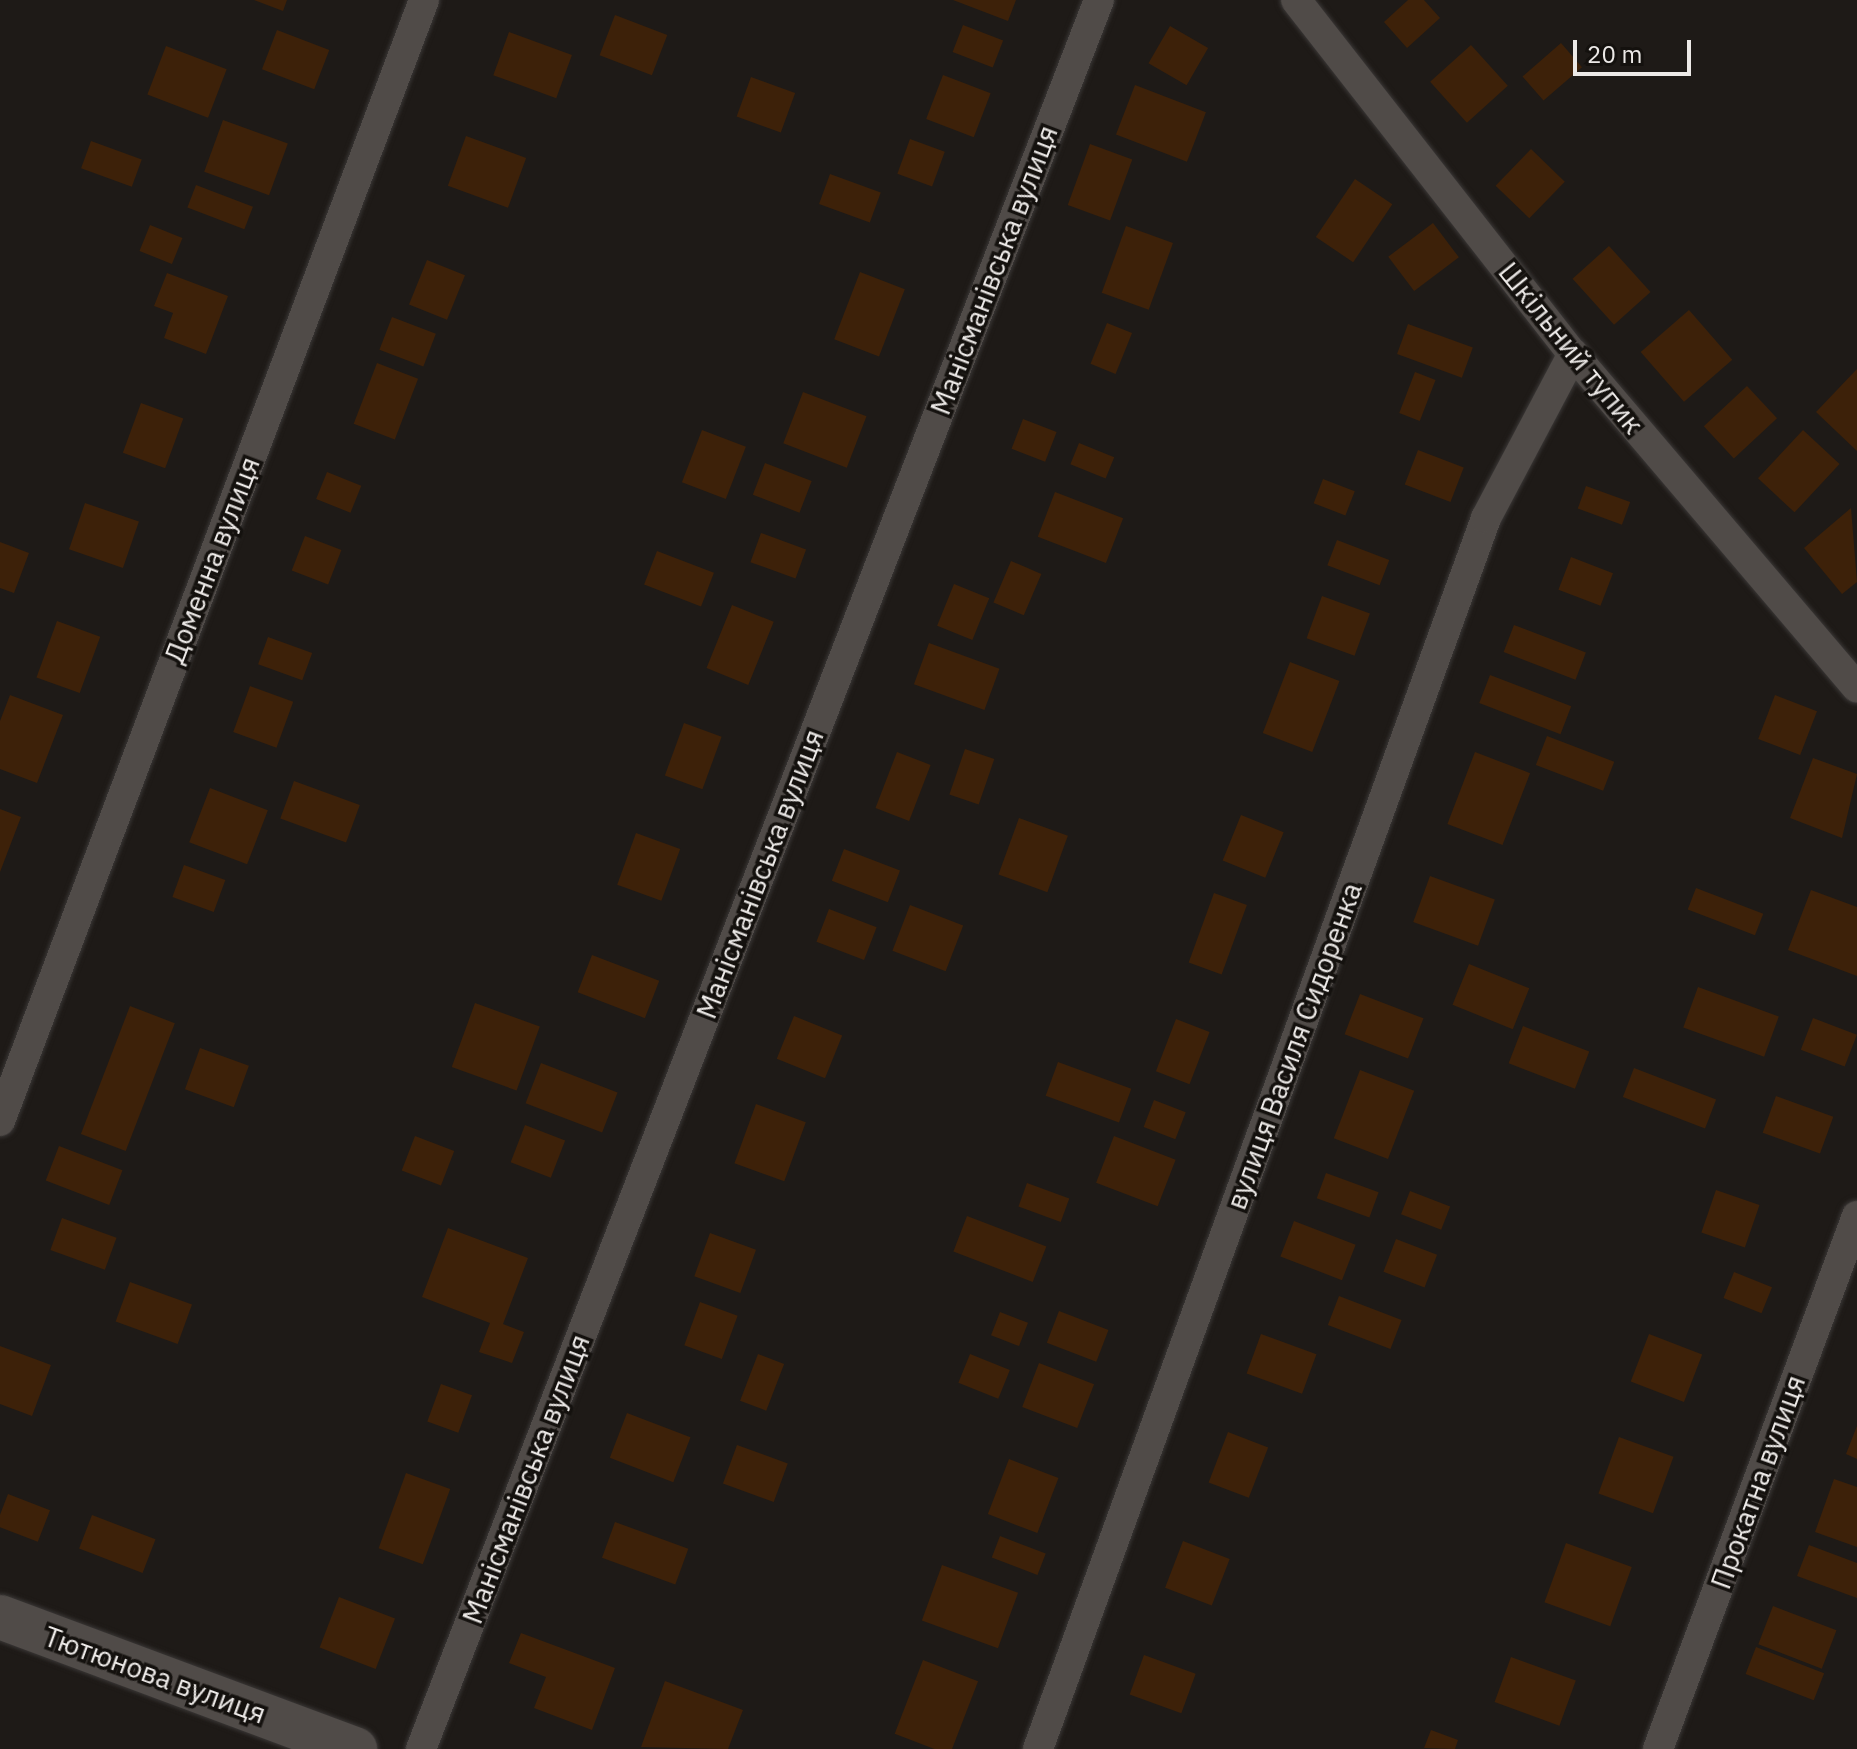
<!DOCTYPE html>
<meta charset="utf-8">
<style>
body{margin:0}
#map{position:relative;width:1857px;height:1749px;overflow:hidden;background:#1e1a17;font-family:"IBM Plex Sans",sans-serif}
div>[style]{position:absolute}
.building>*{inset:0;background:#3d2109;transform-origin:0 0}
.roads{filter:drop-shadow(0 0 2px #3a3736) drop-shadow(0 0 2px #3a3736)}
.street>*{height:30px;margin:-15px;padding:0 15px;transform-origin:15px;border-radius:15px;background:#504b48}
.secondary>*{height:44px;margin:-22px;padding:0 22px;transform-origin:22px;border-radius:22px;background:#504b48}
span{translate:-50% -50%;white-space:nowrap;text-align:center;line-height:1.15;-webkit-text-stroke:7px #14110e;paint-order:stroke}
.street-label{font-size:28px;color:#ece9e7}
.scale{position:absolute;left:1573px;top:40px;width:118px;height:36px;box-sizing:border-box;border:4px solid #ece9e7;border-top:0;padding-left:10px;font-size:24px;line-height:28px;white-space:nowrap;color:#ece9e7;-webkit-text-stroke:6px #14110e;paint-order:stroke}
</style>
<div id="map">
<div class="building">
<i style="clip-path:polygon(254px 0,287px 0,283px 11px)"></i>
<i style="clip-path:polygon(953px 0,1016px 0,1008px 21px)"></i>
<i style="clip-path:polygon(1408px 0,1424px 0,1440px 18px,1407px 48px,1384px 22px)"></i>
<i style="left:615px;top:15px;width:56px;height:43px;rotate:21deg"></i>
<i style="left:963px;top:25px;width:43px;height:29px;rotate:21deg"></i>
<i style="left:1170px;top:26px;width:44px;height:43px;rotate:30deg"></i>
<i style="left:277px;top:30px;width:56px;height:42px;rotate:21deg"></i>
<i style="left:509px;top:32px;width:67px;height:46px;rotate:20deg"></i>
<i style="left:1561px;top:43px;width:32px;height:51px;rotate:49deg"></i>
<i style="left:1471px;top:45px;width:55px;height:55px;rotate:48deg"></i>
<i style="left:166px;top:46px;width:65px;height:52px;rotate:21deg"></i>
<i style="left:943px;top:75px;width:51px;height:47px;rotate:21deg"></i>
<i style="left:751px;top:77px;width:47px;height:42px;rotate:20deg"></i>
<i style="left:1135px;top:85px;width:76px;height:53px;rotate:21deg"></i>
<i style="left:223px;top:120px;width:69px;height:55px;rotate:20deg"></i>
<i style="left:466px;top:136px;width:64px;height:53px;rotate:20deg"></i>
<i style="left:910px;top:139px;width:37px;height:37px;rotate:20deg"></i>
<i style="left:91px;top:141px;width:54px;height:29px;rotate:20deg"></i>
<i style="left:1090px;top:144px;width:45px;height:65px;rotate:20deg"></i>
<i style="left:1531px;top:149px;width:47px;height:51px;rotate:44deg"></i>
<i style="left:830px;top:174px;width:54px;height:32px;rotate:20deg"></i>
<i style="left:1355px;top:179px;width:45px;height:70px;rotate:34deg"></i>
<i style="left:196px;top:185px;width:61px;height:24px;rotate:21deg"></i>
<i style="left:1433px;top:223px;width:43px;height:56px;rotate:53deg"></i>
<i style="left:150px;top:225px;width:35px;height:28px;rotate:22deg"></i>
<i style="left:1126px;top:226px;width:50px;height:71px;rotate:20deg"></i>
<i style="left:1609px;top:246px;width:62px;height:49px;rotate:48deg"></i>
<i style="left:427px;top:260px;width:41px;height:48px;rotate:22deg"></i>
<i style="left:860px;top:272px;width:48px;height:72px;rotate:21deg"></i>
<i style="clip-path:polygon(167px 273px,228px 296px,206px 354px,164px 338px,173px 313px,154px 306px)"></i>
<i style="left:1689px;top:310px;width:66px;height:64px;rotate:49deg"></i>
<i style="left:392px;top:317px;width:47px;height:35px;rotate:21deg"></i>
<i style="left:1107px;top:323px;width:27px;height:44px;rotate:22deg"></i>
<i style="left:1408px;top:324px;width:69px;height:32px;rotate:20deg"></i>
<i style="left:377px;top:363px;width:44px;height:65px;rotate:21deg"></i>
<i style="clip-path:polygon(1857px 369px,1857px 451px,1816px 412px)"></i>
<i style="left:1415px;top:372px;width:22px;height:44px;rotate:21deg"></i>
<i style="left:1747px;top:386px;width:44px;height:59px;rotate:47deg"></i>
<i style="left:803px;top:392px;width:68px;height:55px;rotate:21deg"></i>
<i style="left:141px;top:403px;width:45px;height:53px;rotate:20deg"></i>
<i style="left:1023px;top:419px;width:36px;height:32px;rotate:21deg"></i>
<i style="left:702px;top:430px;width:47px;height:56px;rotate:21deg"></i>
<i style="left:1803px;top:430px;width:50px;height:66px;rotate:43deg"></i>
<i style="left:1079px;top:443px;width:38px;height:23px;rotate:22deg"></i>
<i style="left:1418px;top:450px;width:49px;height:37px;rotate:21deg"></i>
<i style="left:765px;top:463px;width:50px;height:34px;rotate:21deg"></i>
<i style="left:327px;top:472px;width:37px;height:29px;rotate:22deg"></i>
<i style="left:1323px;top:479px;width:34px;height:26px;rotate:21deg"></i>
<i style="left:1586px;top:486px;width:47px;height:24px;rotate:20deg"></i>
<i style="left:1055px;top:492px;width:73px;height:48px;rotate:21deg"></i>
<i style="left:85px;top:503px;width:57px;height:49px;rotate:19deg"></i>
<i style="clip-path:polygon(1851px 508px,1857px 582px,1842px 594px,1804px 548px)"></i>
<i style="left:761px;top:533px;width:48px;height:31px;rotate:20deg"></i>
<i style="left:305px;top:536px;width:39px;height:37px;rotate:21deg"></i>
<i style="left:1337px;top:540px;width:56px;height:27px;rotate:21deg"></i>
<i style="clip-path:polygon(0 542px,29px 553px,14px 593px,0 588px)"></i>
<i style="left:657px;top:551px;width:61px;height:36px;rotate:21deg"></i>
<i style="left:1571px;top:557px;width:45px;height:35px;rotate:21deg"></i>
<i style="left:1011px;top:561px;width:33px;height:45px;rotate:23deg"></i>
<i style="left:954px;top:584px;width:38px;height:45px;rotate:22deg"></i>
<i style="left:1322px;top:596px;width:51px;height:45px;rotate:20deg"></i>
<i style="left:732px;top:605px;width:45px;height:68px;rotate:22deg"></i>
<i style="left:57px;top:621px;width:46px;height:60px;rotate:20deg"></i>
<i style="left:1514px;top:625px;width:77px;height:29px;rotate:21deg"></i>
<i style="left:268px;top:637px;width:47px;height:29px;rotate:20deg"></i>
<i style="left:929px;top:643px;width:75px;height:44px;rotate:20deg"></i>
<i style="left:1290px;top:662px;width:53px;height:76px;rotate:21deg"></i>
<i style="left:1490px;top:675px;width:87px;height:30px;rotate:21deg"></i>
<i style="left:250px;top:686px;width:46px;height:49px;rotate:20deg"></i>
<i style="clip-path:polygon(10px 695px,63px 715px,37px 783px,0 769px,0 721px)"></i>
<i style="left:1775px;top:695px;width:45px;height:47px;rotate:21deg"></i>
<i style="left:684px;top:723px;width:40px;height:56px;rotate:20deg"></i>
<i style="left:1547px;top:736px;width:72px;height:31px;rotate:21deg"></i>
<i style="left:965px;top:749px;width:31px;height:48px;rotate:19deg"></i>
<i style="left:897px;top:752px;width:36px;height:60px;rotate:21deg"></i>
<i style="left:1475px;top:752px;width:59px;height:77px;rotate:21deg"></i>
<i style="clip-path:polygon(1813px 758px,1857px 774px,1842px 838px,1790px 818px)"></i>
<i style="left:294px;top:781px;width:70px;height:40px;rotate:20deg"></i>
<i style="left:210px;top:788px;width:62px;height:58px;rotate:21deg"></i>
<i style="clip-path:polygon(0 809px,21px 817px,0 872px)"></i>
<i style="left:1241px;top:815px;width:46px;height:49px;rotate:22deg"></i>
<i style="left:1019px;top:818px;width:52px;height:60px;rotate:20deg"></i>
<i style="left:636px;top:833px;width:47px;height:55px;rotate:20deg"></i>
<i style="left:844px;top:849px;width:60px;height:34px;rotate:21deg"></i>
<i style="left:184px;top:865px;width:44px;height:34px;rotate:20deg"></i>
<i style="left:1430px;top:876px;width:69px;height:49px;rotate:20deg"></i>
<i style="left:1696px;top:888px;width:72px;height:23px;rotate:21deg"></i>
<i style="clip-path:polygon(1811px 890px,1857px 907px,1857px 976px,1788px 950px)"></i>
<i style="left:1214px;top:893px;width:35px;height:74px;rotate:20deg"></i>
<i style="left:910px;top:905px;width:57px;height:49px;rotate:21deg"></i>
<i style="left:829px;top:909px;width:51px;height:35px;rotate:21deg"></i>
<i style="left:592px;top:955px;width:72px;height:40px;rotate:21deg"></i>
<i style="left:1469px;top:964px;width:65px;height:44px;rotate:22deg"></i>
<i style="left:1698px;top:987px;width:86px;height:43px;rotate:20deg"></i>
<i style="left:1360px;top:994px;width:68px;height:43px;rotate:21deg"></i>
<i style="left:475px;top:1003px;width:69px;height:68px;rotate:20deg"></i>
<i style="left:130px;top:1006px;width:48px;height:137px;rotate:21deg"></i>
<i style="left:794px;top:1016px;width:52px;height:46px;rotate:22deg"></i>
<i style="left:1813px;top:1018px;width:47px;height:34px;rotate:21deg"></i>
<i style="left:1176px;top:1019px;width:36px;height:56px;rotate:21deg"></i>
<i style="left:1523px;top:1026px;width:71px;height:40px;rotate:21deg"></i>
<i style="left:200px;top:1048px;width:52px;height:44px;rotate:20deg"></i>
<i style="left:1058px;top:1062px;width:78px;height:36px;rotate:20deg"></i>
<i style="left:541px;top:1063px;width:82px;height:43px;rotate:21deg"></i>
<i style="left:1634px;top:1068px;width:88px;height:31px;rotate:21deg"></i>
<i style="left:1360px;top:1070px;width:58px;height:73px;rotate:21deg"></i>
<i style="left:1776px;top:1096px;width:61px;height:39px;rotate:20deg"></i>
<i style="left:1154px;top:1100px;width:34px;height:29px;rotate:21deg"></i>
<i style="left:756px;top:1104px;width:53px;height:63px;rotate:20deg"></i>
<i style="left:525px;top:1125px;width:43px;height:40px;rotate:21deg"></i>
<i style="left:415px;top:1136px;width:42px;height:37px;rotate:21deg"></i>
<i style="left:1114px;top:1136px;width:66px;height:50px;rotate:21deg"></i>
<i style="left:59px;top:1146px;width:68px;height:37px;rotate:21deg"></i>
<i style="left:1326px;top:1173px;width:56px;height:27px;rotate:20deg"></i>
<i style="left:1027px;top:1183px;width:45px;height:25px;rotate:20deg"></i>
<i style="left:1716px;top:1190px;width:46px;height:45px;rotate:19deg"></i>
<i style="left:1410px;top:1191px;width:43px;height:25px;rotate:21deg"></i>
<i style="left:967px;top:1216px;width:85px;height:38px;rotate:21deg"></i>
<i style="left:62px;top:1218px;width:58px;height:34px;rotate:20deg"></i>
<i style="left:1294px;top:1221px;width:66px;height:38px;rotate:21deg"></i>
<i style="clip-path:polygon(448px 1228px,528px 1258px,503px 1324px,524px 1332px,512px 1363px,479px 1352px,490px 1323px,422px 1297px)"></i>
<i style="left:710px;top:1233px;width:49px;height:46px;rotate:20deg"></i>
<i style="left:1396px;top:1239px;width:44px;height:35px;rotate:21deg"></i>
<i style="left:1734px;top:1272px;width:41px;height:28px;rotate:22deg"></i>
<i style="left:130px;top:1282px;width:66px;height:42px;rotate:20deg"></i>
<i style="left:1339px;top:1296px;width:67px;height:31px;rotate:21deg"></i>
<i style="left:700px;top:1302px;width:40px;height:46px;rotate:20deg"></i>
<i style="left:1059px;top:1311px;width:53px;height:34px;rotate:21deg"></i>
<i style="left:1000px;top:1312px;width:30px;height:25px;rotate:21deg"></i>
<i style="left:1261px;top:1334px;width:59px;height:42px;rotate:20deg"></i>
<i style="left:1649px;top:1334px;width:57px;height:51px;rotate:21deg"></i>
<i style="clip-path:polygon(0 1346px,51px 1365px,32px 1416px,0 1404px)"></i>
<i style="left:758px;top:1354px;width:28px;height:50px;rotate:21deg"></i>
<i style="left:970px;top:1354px;width:43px;height:31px;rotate:22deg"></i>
<i style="left:1039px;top:1363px;width:59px;height:47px;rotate:21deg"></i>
<i style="left:441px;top:1384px;width:33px;height:40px;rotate:20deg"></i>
<i style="left:627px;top:1413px;width:68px;height:48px;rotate:21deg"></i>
<i style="clip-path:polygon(1857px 1426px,1857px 1459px,1846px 1454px)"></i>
<i style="left:1228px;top:1432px;width:43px;height:54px;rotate:21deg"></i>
<i style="left:1619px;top:1437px;width:58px;height:60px;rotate:20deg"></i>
<i style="left:737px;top:1445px;width:54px;height:41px;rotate:20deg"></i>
<i style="left:1009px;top:1459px;width:53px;height:59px;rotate:21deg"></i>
<i style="left:406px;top:1473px;width:47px;height:80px;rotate:20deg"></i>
<i style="clip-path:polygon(1834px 1479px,1857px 1487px,1857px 1547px,1815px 1532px)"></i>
<i style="left:8px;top:1494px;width:45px;height:34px;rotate:21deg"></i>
<i style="left:92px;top:1515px;width:68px;height:36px;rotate:21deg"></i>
<i style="left:615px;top:1522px;width:78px;height:38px;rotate:20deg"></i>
<i style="left:1000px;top:1536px;width:49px;height:23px;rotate:21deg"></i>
<i style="left:1183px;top:1541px;width:50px;height:50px;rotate:21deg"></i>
<i style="left:1566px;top:1543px;width:70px;height:63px;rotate:20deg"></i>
<i style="clip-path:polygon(1809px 1545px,1857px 1563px,1857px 1598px,1797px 1576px)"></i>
<i style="left:942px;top:1565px;width:81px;height:59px;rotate:20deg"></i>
<i style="left:339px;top:1597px;width:60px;height:54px;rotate:21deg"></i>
<i style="left:1773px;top:1606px;width:68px;height:41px;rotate:21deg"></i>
<i style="clip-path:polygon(521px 1633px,615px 1668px,592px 1730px,534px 1708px,546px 1677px,509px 1663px)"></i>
<i style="left:1756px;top:1647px;width:73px;height:29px;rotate:21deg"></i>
<i style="left:1144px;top:1655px;width:55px;height:42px;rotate:20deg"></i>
<i style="left:1511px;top:1657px;width:69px;height:48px;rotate:20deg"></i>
<i style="left:923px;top:1660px;width:59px;height:79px;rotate:21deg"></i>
<i style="clip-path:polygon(665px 1681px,743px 1710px,728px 1749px,641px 1747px)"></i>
<i style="clip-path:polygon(1431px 1730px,1458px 1740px,1455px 1749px,1424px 1748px)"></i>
</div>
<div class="roads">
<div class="street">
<i style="left:1296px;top:0;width:449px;rotate:52deg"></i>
<i style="left:1573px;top:354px;width:438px;rotate:49.6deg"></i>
<i style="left:0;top:1121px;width:1199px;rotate:-69.28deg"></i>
<i style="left:421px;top:1749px;width:1876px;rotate:-68.81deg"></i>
<i style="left:1038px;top:1749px;width:1310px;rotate:-70deg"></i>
<i style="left:1486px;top:518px;width:186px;rotate:-62.1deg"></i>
<i style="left:1658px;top:1749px;width:569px;rotate:-69.53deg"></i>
</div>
<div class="secondary">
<i style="left:0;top:1617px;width:379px;rotate:20.4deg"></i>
</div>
</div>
<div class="street-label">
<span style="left:994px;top:270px;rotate:-69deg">Манісманівська вулиця</span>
<span style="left:1571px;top:348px;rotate:51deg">Шкільний тупик</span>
<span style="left:212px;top:560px;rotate:-69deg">Доменна вулиця</span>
<span style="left:760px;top:874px;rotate:-69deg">Манісманівська вулиця</span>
<span style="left:1294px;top:1046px;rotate:-70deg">вулиця Василя Сидоренка</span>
<span style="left:526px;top:1479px;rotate:-69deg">Манісманівська вулиця</span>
<span style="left:1758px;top:1482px;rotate:-70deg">Прокатна вулиця</span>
<span style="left:155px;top:1675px;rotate:20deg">Тютюнова вулиця</span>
</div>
<div class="scale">20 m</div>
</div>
